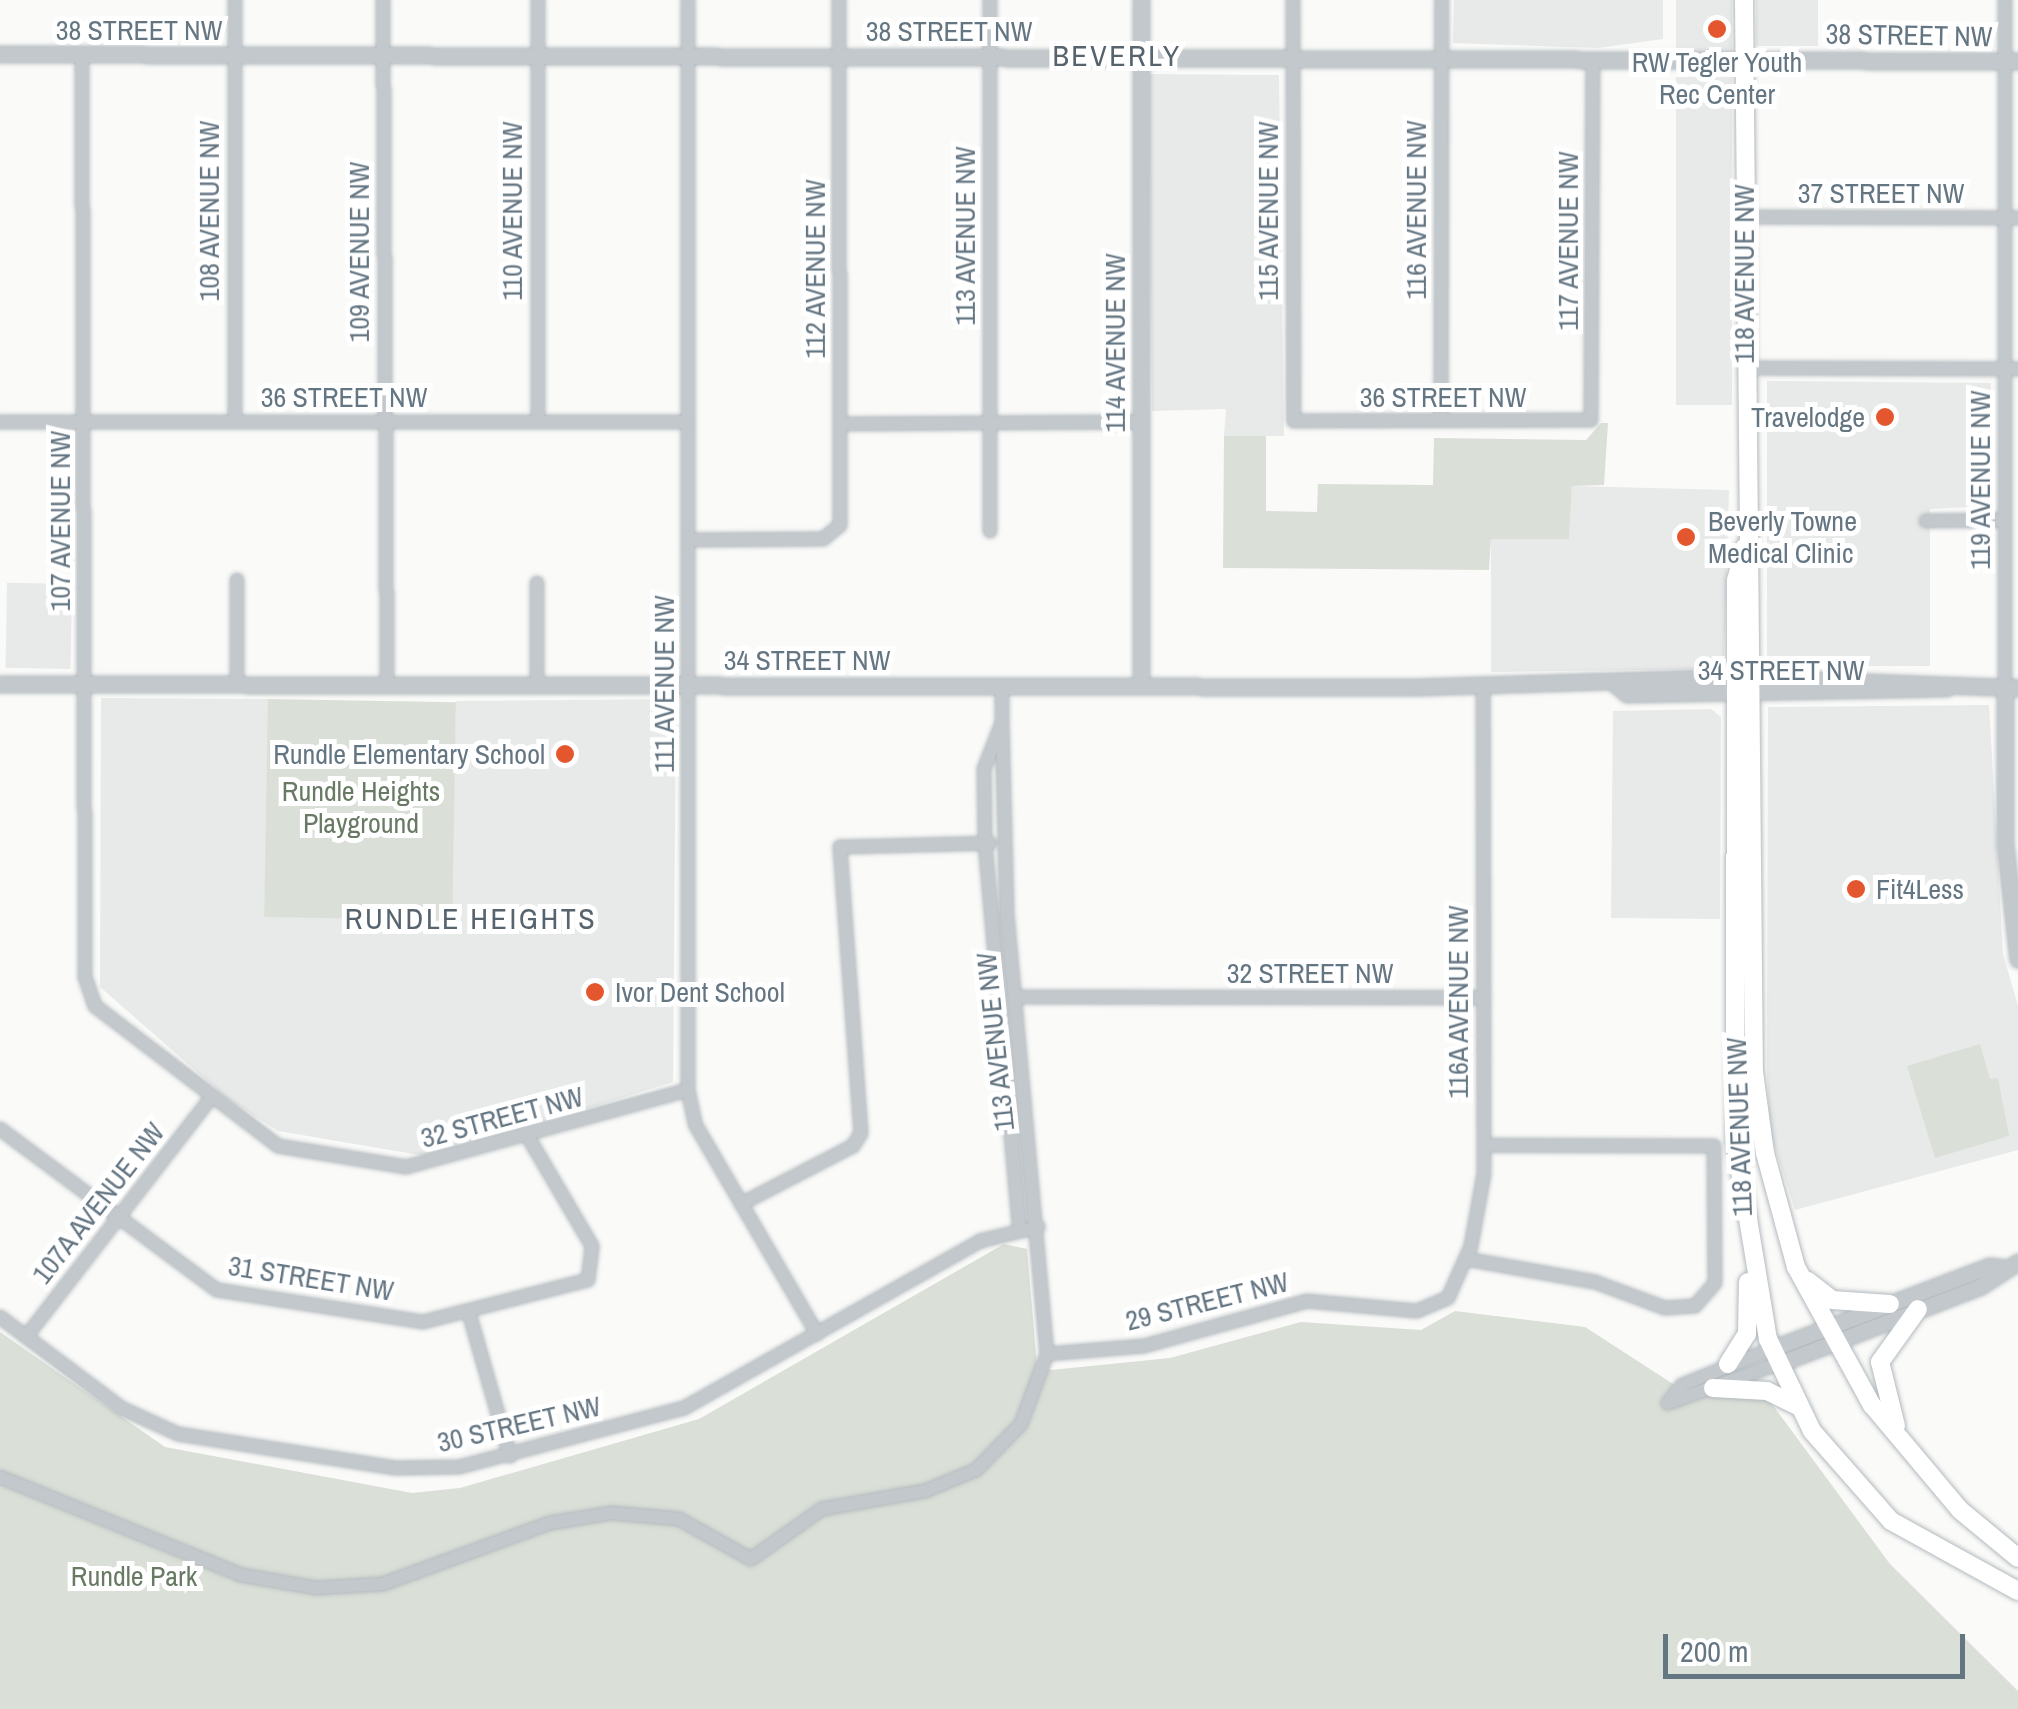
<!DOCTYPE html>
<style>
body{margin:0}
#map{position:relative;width:2018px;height:1709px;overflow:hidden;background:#fafaf8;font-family:"Archivo Narrow",sans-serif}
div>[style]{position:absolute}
.built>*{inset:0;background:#e8e9e9;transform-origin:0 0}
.green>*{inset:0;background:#dadfd7;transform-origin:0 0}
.roads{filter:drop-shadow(0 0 2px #b3babf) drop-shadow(0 0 2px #b3babf)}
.minor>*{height:12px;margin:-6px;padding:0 6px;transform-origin:6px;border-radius:6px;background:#c3c8cc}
.tertiary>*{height:15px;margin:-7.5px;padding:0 7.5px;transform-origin:7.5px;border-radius:7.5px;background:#c3c8cc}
.secondary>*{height:18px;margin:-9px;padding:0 9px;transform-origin:9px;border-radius:9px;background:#fff}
.dots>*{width:28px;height:28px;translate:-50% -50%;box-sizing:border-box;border:5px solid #fff;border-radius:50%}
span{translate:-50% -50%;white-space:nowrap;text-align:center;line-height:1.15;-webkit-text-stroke:10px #fff;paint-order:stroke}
.street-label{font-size:28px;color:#657683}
.poi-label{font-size:28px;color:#657683}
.right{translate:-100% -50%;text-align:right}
.left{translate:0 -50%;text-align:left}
.park-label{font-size:28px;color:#687a64}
.neighbourhood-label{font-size:30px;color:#57646e;letter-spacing:2.5px}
.scale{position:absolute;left:1663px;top:1634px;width:302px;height:45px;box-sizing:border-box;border:5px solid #657683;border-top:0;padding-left:12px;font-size:30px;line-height:35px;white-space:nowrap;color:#657683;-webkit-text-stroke:8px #fff;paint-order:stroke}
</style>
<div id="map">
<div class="built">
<i style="clip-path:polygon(1454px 0,1663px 0,1663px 39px,1598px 48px,1453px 43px)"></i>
<i style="left:1676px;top:0;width:56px;height:405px"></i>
<i style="left:1756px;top:0;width:62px;height:46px"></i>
<i style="clip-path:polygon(1149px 74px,1279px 75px,1284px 436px,1224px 436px,1226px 409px,1152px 411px)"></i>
<i style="clip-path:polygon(1767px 381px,1991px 383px,1987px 506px,1930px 509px,1930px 666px,1767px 666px)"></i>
<i style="clip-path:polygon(1572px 486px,1729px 490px,1724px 661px,1715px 669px,1491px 672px,1491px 539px,1569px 539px)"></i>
<i style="left:72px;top:584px;width:85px;height:65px;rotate:91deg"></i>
<i style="clip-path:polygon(101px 698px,268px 699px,268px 916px,451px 913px,456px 701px,676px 699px,673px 1082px,431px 1157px,278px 1131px,228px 1099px,100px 987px)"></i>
<i style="clip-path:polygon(1989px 705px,2003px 954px,2018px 1006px,2018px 1150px,1795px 1210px,1770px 1132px,1767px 1075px,1768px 707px)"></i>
<i style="clip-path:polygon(1711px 709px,1721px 717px,1720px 919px,1611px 918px,1613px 711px)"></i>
</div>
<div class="green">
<i style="clip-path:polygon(1601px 423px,1608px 423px,1604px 485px,1572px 486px,1569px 539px,1491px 539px,1489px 570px,1223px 568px,1224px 436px,1266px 436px,1266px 511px,1317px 512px,1318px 484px,1433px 485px,1434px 438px,1586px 440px)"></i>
<i style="left:268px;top:699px;width:188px;height:218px;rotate:1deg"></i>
<i style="clip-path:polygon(1980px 1044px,1990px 1079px,1998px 1078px,2009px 1136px,1935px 1158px,1907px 1066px)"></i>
<i style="clip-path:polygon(1004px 1244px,1027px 1249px,1037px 1366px,1051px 1370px,1170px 1358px,1301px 1322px,1421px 1330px,1455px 1311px,1585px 1327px,1687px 1393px,1766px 1396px,1890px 1564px,2018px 1691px,2018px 1709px,0 1709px,0 1332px,165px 1447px,412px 1493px,460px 1488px,699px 1419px)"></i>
</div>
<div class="roads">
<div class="minor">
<i style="left:235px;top:0;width:422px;rotate:90deg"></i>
<i style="left:383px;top:0;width:684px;rotate:89.66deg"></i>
<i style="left:538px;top:0;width:422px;rotate:90deg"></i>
<i style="left:688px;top:0;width:1090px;rotate:90deg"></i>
<i style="left:688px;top:1090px;width:35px;rotate:78deg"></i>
<i style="left:695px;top:1124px;width:243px;rotate:59.8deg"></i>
<i style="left:1293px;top:0;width:421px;rotate:89.9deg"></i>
<i style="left:1294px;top:421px;width:297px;rotate:-0.2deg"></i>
<i style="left:1591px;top:420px;width:359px;rotate:-89.7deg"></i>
<i style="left:2005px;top:0;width:688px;rotate:90deg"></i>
<i style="left:82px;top:54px;width:923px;rotate:89.81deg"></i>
<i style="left:85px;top:977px;width:31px;rotate:71deg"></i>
<i style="left:95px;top:1006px;width:230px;rotate:37.4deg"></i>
<i style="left:278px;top:1146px;width:130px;rotate:9.3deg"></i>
<i style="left:406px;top:1167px;width:292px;rotate:-15.3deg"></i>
<i style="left:1744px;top:217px;width:274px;rotate:0.2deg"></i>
<i style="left:1744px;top:368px;width:274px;rotate:0.2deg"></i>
<i style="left:1441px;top:420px;width:420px;rotate:-89.9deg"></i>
<i style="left:0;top:422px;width:688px"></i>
<i style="left:841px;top:424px;width:298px;rotate:-0.4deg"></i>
<i style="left:1926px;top:521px;width:78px;rotate:-0.7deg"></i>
<i style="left:990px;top:531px;width:531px;rotate:-90deg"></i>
<i style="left:688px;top:540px;width:135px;rotate:-0.4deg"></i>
<i style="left:823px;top:539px;width:22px;rotate:-39deg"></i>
<i style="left:840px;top:525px;width:525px;rotate:-90.11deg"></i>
<i style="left:237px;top:684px;width:104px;rotate:-90deg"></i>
<i style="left:537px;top:684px;width:101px;rotate:-90deg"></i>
<i style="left:1002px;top:723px;width:38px;rotate:-90deg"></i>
<i style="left:1017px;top:997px;width:467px;rotate:0.1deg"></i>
<i style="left:0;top:1129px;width:270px;rotate:36.6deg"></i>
<i style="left:217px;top:1290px;width:208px;rotate:8.8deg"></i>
<i style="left:423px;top:1322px;width:170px;rotate:-14.3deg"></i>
<i style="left:588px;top:1280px;width:34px;rotate:-83deg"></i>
<i style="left:592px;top:1246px;width:126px;rotate:-120.4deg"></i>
<i style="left:741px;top:1204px;width:126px;rotate:-27.4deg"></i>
<i style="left:853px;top:1146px;width:15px;rotate:-58deg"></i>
<i style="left:861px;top:1133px;width:287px;rotate:-94.2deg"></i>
<i style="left:840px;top:847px;width:150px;rotate:-1.5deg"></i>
<i style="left:1466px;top:1259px;width:131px;rotate:10.1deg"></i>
<i style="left:1595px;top:1282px;width:75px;rotate:20.4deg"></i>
<i style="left:1665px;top:1308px;width:30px;rotate:-4deg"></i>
<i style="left:1695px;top:1306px;width:30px;rotate:-49deg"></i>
<i style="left:1715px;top:1283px;width:137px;rotate:-90.4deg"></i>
<i style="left:1714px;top:1146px;width:230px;rotate:-179.8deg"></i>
<i style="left:469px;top:1313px;width:149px;rotate:74deg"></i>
<i style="left:0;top:1317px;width:151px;rotate:36.9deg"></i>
<i style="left:121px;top:1408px;width:63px;rotate:24.5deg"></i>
<i style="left:178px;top:1434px;width:220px;rotate:8.9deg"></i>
<i style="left:395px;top:1468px;width:64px;rotate:-0.9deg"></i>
<i style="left:459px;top:1467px;width:233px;rotate:-14.7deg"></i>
<i style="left:684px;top:1408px;width:340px;rotate:-29.4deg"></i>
<i style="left:980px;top:1241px;width:60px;rotate:-13.6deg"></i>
<i style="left:26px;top:1337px;width:301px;rotate:-52.3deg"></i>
<i style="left:1771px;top:1349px;width:96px;rotate:158deg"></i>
<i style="left:1682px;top:1385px;width:23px;rotate:128deg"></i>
<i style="left:1668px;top:1403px;width:117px;rotate:-19.5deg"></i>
<i style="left:1047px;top:1354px;width:97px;rotate:-4.7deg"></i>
<i style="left:1144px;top:1346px;width:169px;rotate:-15.4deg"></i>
<i style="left:1307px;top:1301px;width:110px;rotate:5.2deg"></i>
<i style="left:1417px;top:1311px;width:34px;rotate:-23deg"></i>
<i style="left:1448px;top:1298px;width:57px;rotate:-66.1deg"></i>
<i style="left:1471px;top:1246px;width:73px;rotate:-79.8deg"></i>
<i style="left:1484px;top:1174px;width:488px;rotate:-90.1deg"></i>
<i style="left:0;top:1477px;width:260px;rotate:22.1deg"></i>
<i style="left:241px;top:1575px;width:76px;rotate:9.8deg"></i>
<i style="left:316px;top:1588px;width:67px;rotate:-3.4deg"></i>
<i style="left:383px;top:1584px;width:178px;rotate:-20.1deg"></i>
<i style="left:550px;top:1523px;width:63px;rotate:-9.2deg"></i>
<i style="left:612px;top:1513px;width:67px;rotate:5.1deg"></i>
<i style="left:679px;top:1519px;width:82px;rotate:29.1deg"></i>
<i style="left:751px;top:1559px;width:87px;rotate:-35.2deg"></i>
<i style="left:822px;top:1509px;width:105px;rotate:-9.9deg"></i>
<i style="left:925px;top:1491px;width:55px;rotate:-22.4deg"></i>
<i style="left:976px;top:1470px;width:64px;rotate:-45.6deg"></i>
<i style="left:1021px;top:1424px;width:75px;rotate:-69.6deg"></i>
<i style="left:1047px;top:1354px;width:443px;rotate:-95.2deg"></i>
<i style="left:1007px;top:913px;width:190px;rotate:-91.5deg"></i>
<i style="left:1002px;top:723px;width:49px;rotate:111.4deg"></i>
<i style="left:984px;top:769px;width:74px;rotate:89.2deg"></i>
<i style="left:985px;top:843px;width:386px;rotate:84.9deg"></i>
</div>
<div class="tertiary">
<i style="left:1141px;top:0;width:685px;rotate:90deg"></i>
<i style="left:0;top:54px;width:2018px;rotate:0.2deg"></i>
<i style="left:0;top:684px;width:1416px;rotate:0.12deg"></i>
<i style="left:1416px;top:687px;width:320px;rotate:-1.8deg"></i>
<i style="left:1736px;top:677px;width:282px;rotate:2.2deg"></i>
<i style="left:1615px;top:684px;width:16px;rotate:40deg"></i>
<i style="left:1627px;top:694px;width:320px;rotate:-1.1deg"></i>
<i style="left:2005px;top:688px;width:156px;rotate:90deg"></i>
<i style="left:2005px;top:844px;width:116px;rotate:83.6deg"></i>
<i style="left:1771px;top:1349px;width:233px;rotate:-20.8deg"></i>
<i style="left:1989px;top:1266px;width:18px;rotate:6deg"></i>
<i style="left:1778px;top:1364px;width:217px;rotate:-21deg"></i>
<i style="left:1981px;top:1286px;width:44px;rotate:-33deg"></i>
</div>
<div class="secondary">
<i style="left:1744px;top:0;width:1072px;rotate:89.47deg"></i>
<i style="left:1754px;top:1072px;width:82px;rotate:82.3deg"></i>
<i style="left:1765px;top:1153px;width:118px;rotate:74.8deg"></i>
<i style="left:1796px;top:1267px;width:158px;rotate:61.2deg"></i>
<i style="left:1872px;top:1405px;width:137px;rotate:50deg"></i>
<i style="left:1960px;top:1510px;width:75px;rotate:39.6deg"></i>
<i style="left:1745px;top:547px;width:34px;rotate:105deg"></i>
<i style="left:1736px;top:580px;width:560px;rotate:90.1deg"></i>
<i style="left:1735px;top:1140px;width:202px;rotate:80.6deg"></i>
<i style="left:1768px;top:1339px;width:102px;rotate:64.4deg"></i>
<i style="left:1812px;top:1431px;width:120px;rotate:48.7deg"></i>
<i style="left:1891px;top:1521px;width:145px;rotate:28.9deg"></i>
<i style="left:1808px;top:1281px;width:31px;rotate:38deg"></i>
<i style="left:1832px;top:1300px;width:58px;rotate:3.9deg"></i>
<i style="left:1728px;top:1364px;width:36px;rotate:-58deg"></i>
<i style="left:1747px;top:1334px;width:52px;rotate:-88.9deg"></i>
<i style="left:1713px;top:1388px;width:54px;rotate:3.2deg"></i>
<i style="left:1767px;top:1391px;width:34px;rotate:26deg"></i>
<i style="left:1896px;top:1426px;width:66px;rotate:-104deg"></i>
<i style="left:1880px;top:1362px;width:65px;rotate:-54.4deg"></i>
</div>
</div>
<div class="dots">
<i style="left:1717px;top:29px;background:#e4572e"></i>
<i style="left:1885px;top:417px;background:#e4572e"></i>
<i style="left:1686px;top:537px;background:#e4572e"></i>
<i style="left:565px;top:754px;background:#e4572e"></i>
<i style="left:1856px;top:889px;background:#e4572e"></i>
<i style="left:595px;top:992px;background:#e4572e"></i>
</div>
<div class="street-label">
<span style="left:139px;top:30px">38 STREET NW</span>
<span style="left:949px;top:31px">38 STREET NW</span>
<span style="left:1909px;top:35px;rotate:1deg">38 STREET NW</span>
<span style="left:1881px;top:193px">37 STREET NW</span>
<span style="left:1416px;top:210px;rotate:-90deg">116 AVENUE NW</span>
<span style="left:209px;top:211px;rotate:-90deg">108 AVENUE NW</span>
<span style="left:512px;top:211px;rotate:-90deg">110 AVENUE NW</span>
<span style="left:1268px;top:211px;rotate:-90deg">115 AVENUE NW</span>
<span style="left:965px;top:236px;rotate:-90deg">113 AVENUE NW</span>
<span style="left:1568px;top:241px;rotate:-90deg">117 AVENUE NW</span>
<span style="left:359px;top:252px;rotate:-90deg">109 AVENUE NW</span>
<span style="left:815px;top:269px;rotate:-90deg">112 AVENUE NW</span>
<span style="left:1744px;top:274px;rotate:-90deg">118 AVENUE NW</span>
<span style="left:1115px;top:343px;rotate:-90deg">114 AVENUE NW</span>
<span style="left:344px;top:397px">36 STREET NW</span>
<span style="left:1443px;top:397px">36 STREET NW</span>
<span style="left:1980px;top:480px;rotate:-90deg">119 AVENUE NW</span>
<span style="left:60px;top:521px;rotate:-90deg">107 AVENUE NW</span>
<span style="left:807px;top:660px">34 STREET NW</span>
<span style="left:1781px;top:670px">34 STREET NW</span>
<span style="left:664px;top:684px;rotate:-90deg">111 AVENUE NW</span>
<span style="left:1310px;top:973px">32 STREET NW</span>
<span style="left:1458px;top:1002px;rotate:-90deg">116A AVENUE NW</span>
<span style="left:995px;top:1042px;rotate:-96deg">113 AVENUE NW</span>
<span style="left:502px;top:1117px;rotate:-15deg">32 STREET NW</span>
<span style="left:1739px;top:1127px;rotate:-92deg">118 AVENUE NW</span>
<span style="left:98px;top:1203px;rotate:-52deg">107A AVENUE NW</span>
<span style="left:311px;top:1278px;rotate:9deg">31 STREET NW</span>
<span style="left:1207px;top:1301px;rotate:-14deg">29 STREET NW</span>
<span style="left:519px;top:1424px;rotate:-13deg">30 STREET NW</span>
</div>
<div class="poi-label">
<span style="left:1717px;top:78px">RW Tegler Youth<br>Rec Center</span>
<span class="right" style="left:1865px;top:417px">Travelodge</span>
<span class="left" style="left:1708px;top:537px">Beverly Towne<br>Medical Clinic</span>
<span class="right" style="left:545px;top:754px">Rundle Elementary School</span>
<span class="left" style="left:1876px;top:889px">Fit4Less</span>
<span class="left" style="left:615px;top:992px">Ivor Dent School</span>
</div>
<div class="park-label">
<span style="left:361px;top:807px">Rundle Heights<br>Playground</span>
<span style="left:134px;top:1576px">Rundle Park</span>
</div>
<div class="neighbourhood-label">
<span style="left:1117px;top:55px">BEVERLY</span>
<span style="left:471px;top:918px">RUNDLE HEIGHTS</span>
</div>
<div class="scale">200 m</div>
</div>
